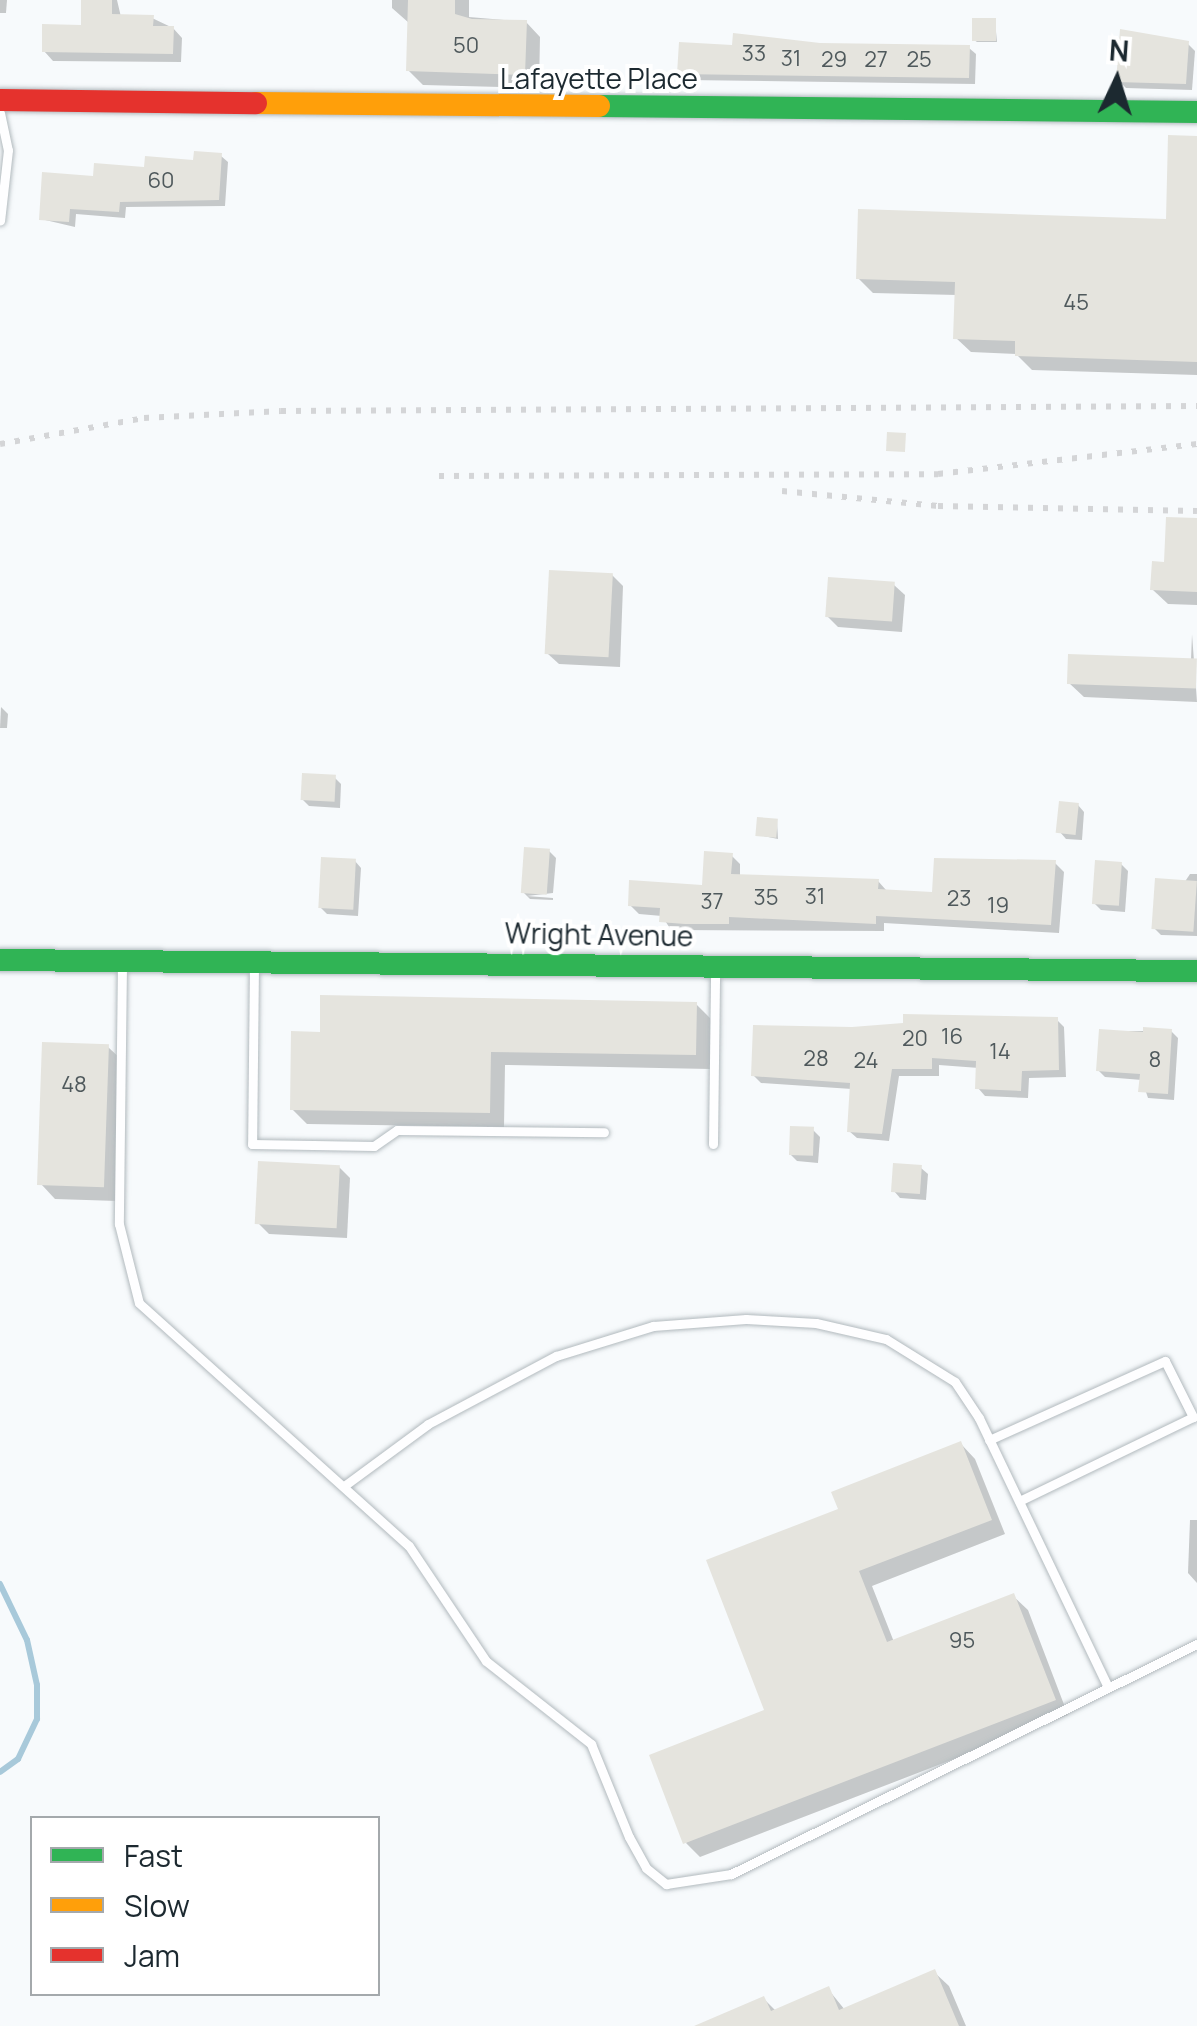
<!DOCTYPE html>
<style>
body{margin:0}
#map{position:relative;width:1197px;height:2026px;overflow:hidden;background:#f7fafc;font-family:Manrope,sans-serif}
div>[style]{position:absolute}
.shadow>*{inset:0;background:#0003}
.stream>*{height:6px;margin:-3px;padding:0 3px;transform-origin:3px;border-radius:3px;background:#a8c9da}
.building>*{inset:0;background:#e5e4de;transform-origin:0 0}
.roads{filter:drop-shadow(0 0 2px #b2babe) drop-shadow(0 0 2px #b2babe)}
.lane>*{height:9px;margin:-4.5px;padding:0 4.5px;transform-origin:4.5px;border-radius:4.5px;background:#fefeff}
.fast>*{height:22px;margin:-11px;padding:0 11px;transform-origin:11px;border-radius:11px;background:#30b455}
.slow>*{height:22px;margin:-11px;padding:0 11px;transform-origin:11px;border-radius:11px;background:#ff9f0a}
.jam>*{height:22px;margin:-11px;padding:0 11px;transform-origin:11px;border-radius:11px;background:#e5322d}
.rail>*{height:6px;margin-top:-3px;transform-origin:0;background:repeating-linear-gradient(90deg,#d4d5d7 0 5px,transparent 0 15px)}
span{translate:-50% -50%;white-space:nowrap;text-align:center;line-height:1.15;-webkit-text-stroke:8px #fff;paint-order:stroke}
.number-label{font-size:22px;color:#4f595c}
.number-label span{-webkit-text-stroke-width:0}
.street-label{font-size:28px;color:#1c2930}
.legend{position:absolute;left:30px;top:1816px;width:350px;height:180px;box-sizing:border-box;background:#fff;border:2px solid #a4a9ac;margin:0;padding:12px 18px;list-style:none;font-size:30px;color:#1c2930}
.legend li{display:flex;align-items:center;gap:20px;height:50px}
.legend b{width:50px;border:2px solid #a4a9ac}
.north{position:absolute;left:1067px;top:30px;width:100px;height:100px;-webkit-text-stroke:8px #fff;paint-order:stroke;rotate:4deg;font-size:28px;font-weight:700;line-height:40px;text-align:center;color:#1c2930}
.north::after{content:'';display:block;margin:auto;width:35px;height:45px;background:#1c2930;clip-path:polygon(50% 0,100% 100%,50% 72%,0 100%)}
</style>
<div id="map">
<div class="shadow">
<i style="clip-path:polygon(0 0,7px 0,6px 13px,0 13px)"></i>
<i style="clip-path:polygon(84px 0,117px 0,121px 17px,152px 18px,173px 28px,182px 38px,181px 62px,53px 61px,44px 51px,83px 27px)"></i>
<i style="clip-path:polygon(392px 0,469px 0,469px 17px,526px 22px,540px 37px,539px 88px,423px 85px,408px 70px,409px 23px,392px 8px)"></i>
<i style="clip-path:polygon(995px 21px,997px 42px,977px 42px,974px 40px)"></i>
<i style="clip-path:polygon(1188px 44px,1195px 51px,1192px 90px,1126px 88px,1119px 81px)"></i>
<i style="clip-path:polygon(734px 48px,969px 48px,976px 54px,975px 84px,686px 80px,680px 73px)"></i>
<i style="clip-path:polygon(1197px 139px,1197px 375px,1032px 370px,1016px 354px,971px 352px,956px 338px,957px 295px,873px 293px,858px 278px,1168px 221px)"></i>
<i style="clip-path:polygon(221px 156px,228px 162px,225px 206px,126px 207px,125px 218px,76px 214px,75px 227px,41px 219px,95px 178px)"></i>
<i style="clip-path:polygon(1197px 521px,1197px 605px,1168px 604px,1153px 590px)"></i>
<i style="clip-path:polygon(612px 575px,623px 586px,620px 667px,559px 664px,548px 654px)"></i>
<i style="clip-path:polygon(894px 585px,905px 595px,902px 632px,838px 627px,827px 616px)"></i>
<i style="clip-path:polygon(1192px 634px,1197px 702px,1084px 697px,1069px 683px,1191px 660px)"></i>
<i style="clip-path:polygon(1px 707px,8px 714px,7px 728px,0 728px)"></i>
<i style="clip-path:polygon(335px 778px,341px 784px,340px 808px,309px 806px,302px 799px)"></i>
<i style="clip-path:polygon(1078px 805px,1084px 812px,1082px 840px,1066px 839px,1060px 832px)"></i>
<i style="clip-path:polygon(777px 821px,778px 839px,758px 835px)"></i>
<i style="clip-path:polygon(549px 851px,556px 858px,553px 893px,527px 896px,523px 892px)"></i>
<i style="clip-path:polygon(731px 855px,740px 864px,740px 877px,878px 881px,886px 890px,934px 895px,1055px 863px,1064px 872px,1059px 933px,884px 923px,884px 931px,671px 930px,662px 916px,639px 914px,630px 905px,704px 887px)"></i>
<i style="clip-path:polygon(355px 861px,361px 868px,358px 916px,327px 914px,320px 907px)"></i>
<i style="clip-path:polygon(1121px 864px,1128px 871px,1125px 912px,1101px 910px,1094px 903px)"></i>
<i style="clip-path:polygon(1190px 874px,1197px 874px,1197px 936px,1161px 935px,1154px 928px)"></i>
<i style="clip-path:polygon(527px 896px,553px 898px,553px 900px,530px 899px)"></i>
<i style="clip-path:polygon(696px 1004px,711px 1019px,710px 1069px,505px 1065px,504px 1127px,307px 1124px,292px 1109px,322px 1034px)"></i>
<i style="clip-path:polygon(1056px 1019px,1064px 1027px,1066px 1077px,1029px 1078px,1028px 1098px,985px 1096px,978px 1088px,979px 1068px,939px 1065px,939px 1076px,899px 1076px,889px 1141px,857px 1138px,849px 1131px,852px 1089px,761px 1083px,753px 1075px,852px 1030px)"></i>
<i style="clip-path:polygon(1101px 1031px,1171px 1031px,1178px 1038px,1174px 1100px,1148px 1098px,1142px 1080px,1105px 1077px,1098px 1070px)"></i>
<i style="clip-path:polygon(108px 1047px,123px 1061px,117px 1201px,55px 1199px,41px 1184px)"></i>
<i style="clip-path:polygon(813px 1130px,820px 1137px,818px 1163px,797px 1161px,790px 1154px)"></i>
<i style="clip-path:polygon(339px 1167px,350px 1178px,347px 1238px,269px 1234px,258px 1223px)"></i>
<i style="clip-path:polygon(921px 1168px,928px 1174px,926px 1200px,900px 1198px,894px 1191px)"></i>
<i style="clip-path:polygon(961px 1444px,975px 1459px,1005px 1534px,872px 1586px,894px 1642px,1013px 1596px,1028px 1610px,1068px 1715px,700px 1857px,686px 1843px,767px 1711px,841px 1511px)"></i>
<i style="clip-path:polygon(1190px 1520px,1197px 1520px,1197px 1583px,1188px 1573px)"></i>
<i style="clip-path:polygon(934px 1972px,949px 1986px,966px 2026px,700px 2026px,764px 1999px,776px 2011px,828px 1989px,845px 2010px)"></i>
</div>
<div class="stream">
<i style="left:0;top:1584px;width:62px;rotate:64.3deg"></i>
<i style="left:27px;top:1640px;width:46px;rotate:77.5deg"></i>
<i style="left:37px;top:1685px;width:34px;rotate:90deg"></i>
<i style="left:37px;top:1719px;width:44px;rotate:115.4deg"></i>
<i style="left:18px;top:1759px;width:22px;rotate:144deg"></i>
</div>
<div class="building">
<i style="clip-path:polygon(81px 0,112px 0,112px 14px,154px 15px,153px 26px,174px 26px,173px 54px,42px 52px,42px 24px,81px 25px)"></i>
<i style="clip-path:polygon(408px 0,455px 0,455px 14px,472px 19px,527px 20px,525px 75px,406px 71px)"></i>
<i style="left:972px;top:18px;width:24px;height:23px"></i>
<i style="clip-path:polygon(1120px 29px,1189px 41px,1186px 84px,1116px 82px)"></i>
<i style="clip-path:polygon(733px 33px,820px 43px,970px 45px,969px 78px,677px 74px,679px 42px,732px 45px)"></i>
<i style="clip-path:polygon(1168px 135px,1197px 136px,1197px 362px,1015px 356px,1015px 341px,953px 339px,955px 282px,856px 279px,858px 209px,1166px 219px)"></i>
<i style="clip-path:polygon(194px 151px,222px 153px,219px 200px,120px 202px,119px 212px,70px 209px,69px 222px,39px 220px,42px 172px,93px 176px,94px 163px,144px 167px,145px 156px,193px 160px)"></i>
<i style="left:887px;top:432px;width:19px;height:19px;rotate:3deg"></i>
<i style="clip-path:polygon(1166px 517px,1197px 518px,1197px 592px,1150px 590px,1152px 561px,1164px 562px)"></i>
<i style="left:549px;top:570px;width:64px;height:84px;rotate:3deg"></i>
<i style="left:828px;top:577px;width:67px;height:40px;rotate:4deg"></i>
<i style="left:1068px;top:654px;width:129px;height:30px;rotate:2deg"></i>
<i style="left:302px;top:773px;width:34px;height:27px;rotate:3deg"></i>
<i style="left:1059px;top:801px;width:20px;height:32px;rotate:6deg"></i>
<i style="left:757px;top:817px;width:21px;height:19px;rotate:5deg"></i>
<i style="left:524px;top:847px;width:26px;height:46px;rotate:4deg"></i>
<i style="clip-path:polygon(704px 851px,733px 853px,731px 874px,879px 879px,878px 889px,932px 892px,934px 858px,1056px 860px,1051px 925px,876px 916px,876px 924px,729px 917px,729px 924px,685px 924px,659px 922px,660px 908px,628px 906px,629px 880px,702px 885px)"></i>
<i style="left:321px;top:857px;width:35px;height:51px;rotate:3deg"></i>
<i style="left:1095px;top:860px;width:27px;height:44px;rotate:4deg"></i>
<i style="left:1155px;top:878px;width:42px;height:51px;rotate:4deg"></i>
<i style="clip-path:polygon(320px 995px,697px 1002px,696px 1055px,491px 1052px,490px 1113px,290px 1110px,291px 1031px,320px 1032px)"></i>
<i style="clip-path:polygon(903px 1014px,1058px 1017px,1059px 1070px,1022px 1071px,1021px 1091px,975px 1089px,976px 1061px,932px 1058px,932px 1069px,892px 1069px,882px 1134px,847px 1132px,850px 1083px,751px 1076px,753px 1025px,852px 1027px,903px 1023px)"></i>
<i style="clip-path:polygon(1143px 1027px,1172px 1029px,1168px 1094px,1138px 1092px,1140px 1074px,1096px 1071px,1099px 1029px,1143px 1032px)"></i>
<i style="left:42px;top:1042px;width:67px;height:143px;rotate:2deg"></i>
<i style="left:790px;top:1126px;width:24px;height:29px;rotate:2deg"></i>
<i style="left:258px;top:1161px;width:82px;height:63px;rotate:3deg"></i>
<i style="left:893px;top:1163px;width:29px;height:29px;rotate:4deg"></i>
<i style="clip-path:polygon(961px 1441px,992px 1520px,859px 1571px,887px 1642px,1014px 1593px,1056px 1700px,683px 1844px,649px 1755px,764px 1710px,706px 1560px,838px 1509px,831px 1492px)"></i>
<i style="clip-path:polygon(935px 1969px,959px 2026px,694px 2026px,764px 1996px,771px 2011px,829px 1986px,839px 2010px)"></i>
</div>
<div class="roads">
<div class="lane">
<i style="left:0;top:113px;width:38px;rotate:78deg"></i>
<i style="left:8px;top:150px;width:71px;rotate:96.4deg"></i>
<i style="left:122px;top:964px;width:260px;rotate:90.7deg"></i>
<i style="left:119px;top:1224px;width:81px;rotate:75.8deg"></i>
<i style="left:139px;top:1303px;width:363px;rotate:42deg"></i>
<i style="left:409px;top:1546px;width:138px;rotate:56.2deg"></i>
<i style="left:486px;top:1661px;width:134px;rotate:38.3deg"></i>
<i style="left:591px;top:1744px;width:100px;rotate:67.8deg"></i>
<i style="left:629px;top:1837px;width:35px;rotate:61deg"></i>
<i style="left:646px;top:1868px;width:26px;rotate:39deg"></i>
<i style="left:666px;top:1884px;width:66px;rotate:-8.7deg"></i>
<i style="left:731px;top:1874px;width:520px;rotate:-26.27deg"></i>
<i style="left:254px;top:964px;width:180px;rotate:90.6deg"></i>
<i style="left:252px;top:1144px;width:122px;rotate:0.9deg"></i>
<i style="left:374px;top:1146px;width:28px;rotate:-35deg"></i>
<i style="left:397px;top:1130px;width:207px;rotate:0.6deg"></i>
<i style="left:713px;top:1144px;width:176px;rotate:-89.3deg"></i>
<i style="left:989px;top:1440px;width:193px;rotate:-24.2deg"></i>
<i style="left:1165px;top:1361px;width:63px;rotate:63.4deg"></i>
<i style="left:1193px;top:1417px;width:193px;rotate:154.2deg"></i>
<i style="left:344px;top:1486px;width:104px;rotate:-36.4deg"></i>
<i style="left:428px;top:1424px;width:145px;rotate:-28deg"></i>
<i style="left:556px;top:1356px;width:102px;rotate:-17.2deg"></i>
<i style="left:653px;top:1326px;width:93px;rotate:-4.3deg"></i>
<i style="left:746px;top:1319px;width:70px;rotate:3.3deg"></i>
<i style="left:816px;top:1323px;width:72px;rotate:12.9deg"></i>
<i style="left:886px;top:1339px;width:81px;rotate:31.9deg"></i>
<i style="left:955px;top:1382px;width:43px;rotate:56.3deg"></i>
<i style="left:979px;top:1418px;width:298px;rotate:64.4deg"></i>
</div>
<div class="fast">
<i style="left:599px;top:106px;width:598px;rotate:0.57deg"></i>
<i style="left:0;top:960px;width:1197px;rotate:0.53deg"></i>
</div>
<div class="slow">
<i style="left:256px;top:103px;width:343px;rotate:0.5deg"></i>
</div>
<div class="jam">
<i style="left:0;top:100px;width:256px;rotate:0.7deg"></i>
</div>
</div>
<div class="rail">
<i style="left:0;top:444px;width:146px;rotate:-10.2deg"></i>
<i style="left:144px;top:418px;width:137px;rotate:-2.9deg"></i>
<i style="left:281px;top:411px;width:916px;rotate:-0.31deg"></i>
<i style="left:439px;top:476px;width:499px;rotate:-0.2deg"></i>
<i style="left:938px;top:474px;width:261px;rotate:-6.6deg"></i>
<i style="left:782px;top:491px;width:157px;rotate:5.5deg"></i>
<i style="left:938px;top:506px;width:259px;rotate:1.1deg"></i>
</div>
<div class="number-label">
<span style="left:466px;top:46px">50</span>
<span style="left:754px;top:54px">33</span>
<span style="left:791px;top:59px">31</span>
<span style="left:834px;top:60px">29</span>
<span style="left:876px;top:60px">27</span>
<span style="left:919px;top:60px">25</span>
<span style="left:161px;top:181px">60</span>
<span style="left:1076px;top:303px">45</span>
<span style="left:815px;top:897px">31</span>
<span style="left:766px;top:898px">35</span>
<span style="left:959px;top:899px">23</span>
<span style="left:712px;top:902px">37</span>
<span style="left:998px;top:906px">19</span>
<span style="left:952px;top:1037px">16</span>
<span style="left:915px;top:1039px">20</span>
<span style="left:1000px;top:1052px">14</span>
<span style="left:816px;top:1059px">28</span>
<span style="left:1155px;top:1060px">8</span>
<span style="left:866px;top:1061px">24</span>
<span style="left:74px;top:1085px">48</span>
<span style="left:962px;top:1641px">95</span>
</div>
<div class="street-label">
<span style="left:599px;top:78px">Lafayette Place</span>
<span style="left:599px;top:934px;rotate:1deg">Wright Avenue</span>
</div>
<ul class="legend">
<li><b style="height:12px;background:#30b455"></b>Fast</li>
<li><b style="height:12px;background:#ff9f0a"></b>Slow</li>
<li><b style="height:12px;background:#e5322d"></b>Jam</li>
</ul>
<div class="north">N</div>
</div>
